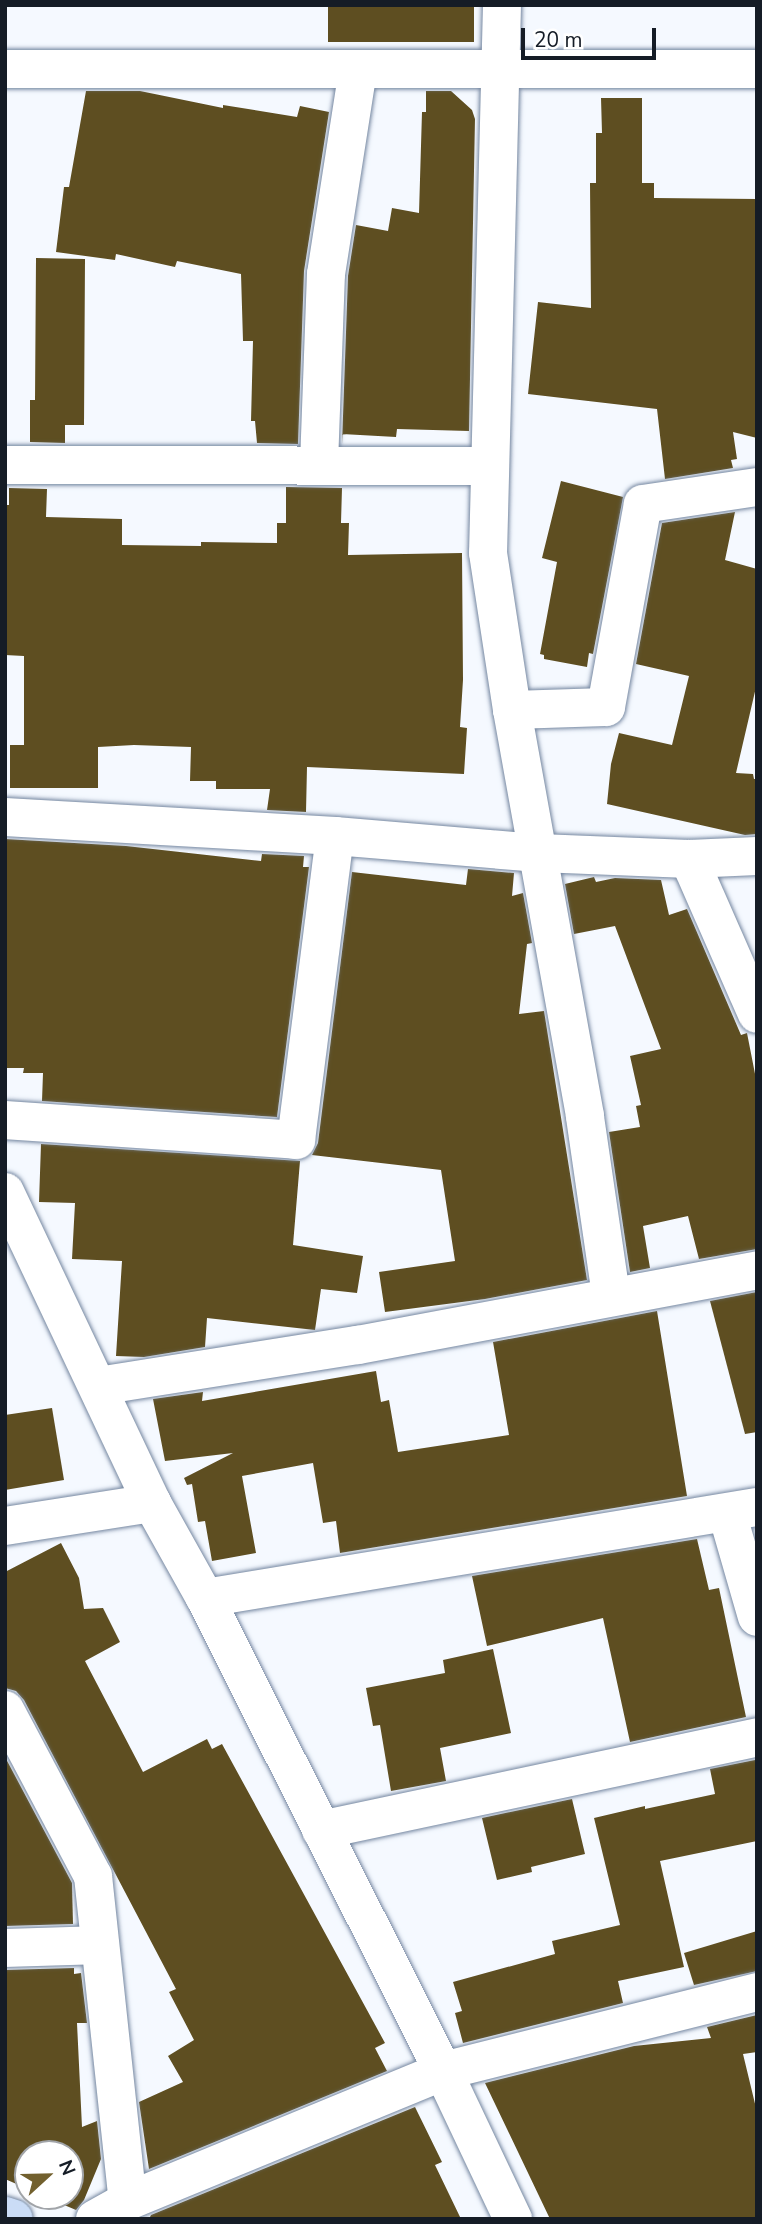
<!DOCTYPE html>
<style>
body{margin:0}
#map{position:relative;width:762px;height:2224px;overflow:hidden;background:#f5f9ff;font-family:"Nunito Sans",sans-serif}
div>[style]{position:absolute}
.building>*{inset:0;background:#5e4e21;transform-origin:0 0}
.roads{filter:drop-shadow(0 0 2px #7587a1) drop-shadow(0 0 2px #7587a1)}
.minor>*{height:38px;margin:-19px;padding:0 19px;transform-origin:19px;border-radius:19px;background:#fff}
.major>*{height:38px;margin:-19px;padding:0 19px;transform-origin:19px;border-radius:19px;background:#cadcf6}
span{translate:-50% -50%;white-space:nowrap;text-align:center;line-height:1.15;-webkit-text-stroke:7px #fff;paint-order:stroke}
.frame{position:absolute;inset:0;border:7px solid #151c26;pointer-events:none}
.north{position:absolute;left:14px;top:2140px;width:70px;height:70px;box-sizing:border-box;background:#fff;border:2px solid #a1a4a8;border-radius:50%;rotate:68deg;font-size:19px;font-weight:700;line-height:28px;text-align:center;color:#151c26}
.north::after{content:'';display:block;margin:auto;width:24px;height:32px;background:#72602e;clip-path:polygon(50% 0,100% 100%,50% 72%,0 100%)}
.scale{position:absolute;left:521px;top:28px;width:135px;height:32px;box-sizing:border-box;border:4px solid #151c26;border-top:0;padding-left:9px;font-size:21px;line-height:24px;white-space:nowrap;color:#151c26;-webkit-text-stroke:5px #fff;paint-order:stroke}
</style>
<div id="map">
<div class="building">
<i style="left:328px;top:5px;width:146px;height:37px"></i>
<i style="clip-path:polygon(86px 91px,140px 91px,223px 108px,223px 105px,297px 117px,300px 106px,329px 112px,304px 271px,298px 444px,257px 443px,255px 421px,251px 421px,253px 341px,243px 341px,241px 274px,177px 261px,175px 267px,116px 254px,115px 260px,56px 252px,64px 187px,69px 187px)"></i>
<i style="clip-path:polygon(426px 91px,451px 91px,472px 110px,475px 119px,469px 431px,397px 429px,396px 437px,342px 434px,342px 444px,348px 276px,356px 225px,388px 231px,392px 208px,419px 213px,422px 112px,426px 112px)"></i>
<i style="clip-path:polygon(601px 98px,642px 98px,642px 183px,654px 183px,654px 198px,757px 199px,757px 438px,733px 432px,737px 459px,731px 460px,733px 468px,665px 479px,657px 409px,528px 394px,538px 302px,591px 308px,590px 183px,596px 183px,596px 133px,602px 133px)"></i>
<i style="clip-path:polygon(36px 258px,85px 259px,84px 425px,65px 425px,65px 443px,30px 442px,30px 400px,35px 400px)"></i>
<i style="clip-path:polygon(561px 481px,623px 497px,593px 654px,589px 653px,587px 667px,544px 659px,544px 655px,540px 654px,557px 562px,542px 558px)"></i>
<i style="clip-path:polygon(286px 487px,342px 488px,341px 523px,349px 523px,348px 555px,462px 553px,463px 680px,460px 727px,467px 728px,464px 774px,307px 767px,306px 812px,267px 810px,270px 789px,216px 789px,216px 781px,190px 781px,191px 747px,134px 745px,98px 747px,98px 788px,10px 788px,10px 745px,24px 745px,24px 656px,5px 655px,5px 505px,9px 505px,9px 488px,47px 489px,46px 517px,122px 519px,122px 545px,201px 546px,201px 542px,277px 543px,277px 523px,286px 523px)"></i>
<i style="clip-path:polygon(735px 512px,725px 560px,757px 569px,757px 683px,736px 773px,753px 774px,754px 779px,757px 779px,757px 834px,745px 835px,607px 804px,611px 764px,619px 733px,672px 745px,689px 676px,636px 664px,662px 523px)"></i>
<i style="clip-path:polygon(5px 839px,126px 846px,261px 861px,262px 854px,304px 856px,303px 867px,309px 867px,277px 1117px,42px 1101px,43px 1073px,23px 1073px,24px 1068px,5px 1068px)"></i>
<i style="clip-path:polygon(468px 869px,514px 873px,512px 896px,523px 893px,532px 943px,527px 944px,519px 1014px,544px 1011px,587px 1280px,485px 1299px,385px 1312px,379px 1272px,455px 1261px,441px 1170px,312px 1155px,318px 1143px,352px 872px,466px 885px)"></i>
<i style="clip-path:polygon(594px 877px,596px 882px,615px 878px,661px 880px,669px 915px,687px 909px,741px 1035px,747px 1033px,757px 1084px,757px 1249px,699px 1259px,688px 1216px,643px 1226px,650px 1268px,630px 1272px,609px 1132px,640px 1127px,636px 1106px,641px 1105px,630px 1056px,661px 1049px,615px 926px,574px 934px,565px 884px)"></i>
<i style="clip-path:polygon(41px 1144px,300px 1161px,293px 1245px,363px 1256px,357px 1293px,321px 1289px,315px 1330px,207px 1318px,205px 1347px,144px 1357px,116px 1356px,122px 1261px,72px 1259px,75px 1203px,39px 1202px)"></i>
<i style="clip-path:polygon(757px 1292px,757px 1432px,745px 1434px,710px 1301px)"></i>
<i style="clip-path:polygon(657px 1311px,687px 1496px,340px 1553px,336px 1521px,323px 1523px,313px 1463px,242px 1476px,256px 1553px,212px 1561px,205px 1521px,198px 1522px,192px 1484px,187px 1485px,184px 1478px,233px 1453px,165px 1461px,153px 1399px,203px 1392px,202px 1401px,376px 1371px,381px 1402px,389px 1400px,398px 1452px,509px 1435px,493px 1342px)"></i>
<i style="clip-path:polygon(52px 1408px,64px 1480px,5px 1490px,5px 1415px)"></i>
<i style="clip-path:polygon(697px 1539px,709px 1590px,719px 1588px,746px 1717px,630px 1742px,603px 1618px,487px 1646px,472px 1576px)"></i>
<i style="clip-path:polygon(61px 1543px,79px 1578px,84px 1609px,103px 1608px,120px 1642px,85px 1661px,143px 1772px,207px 1739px,212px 1749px,222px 1744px,385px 2043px,375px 2048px,387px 2071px,149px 2169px,139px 2102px,183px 2082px,168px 2056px,194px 2040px,169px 1992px,176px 1989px,24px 1700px,16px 1691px,5px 1688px,5px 1572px)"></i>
<i style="clip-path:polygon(493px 1649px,511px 1733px,440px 1748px,446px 1781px,391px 1791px,380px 1725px,373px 1726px,366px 1688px,445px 1673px,443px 1660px)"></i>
<i style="clip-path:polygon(5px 1757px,72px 1883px,73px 1924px,5px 1926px)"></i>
<i style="clip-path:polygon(755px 1760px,757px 1841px,660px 1861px,684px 1967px,618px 1981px,623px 2003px,463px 2043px,455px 2013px,462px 2011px,453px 1982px,555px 1954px,552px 1941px,620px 1925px,594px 1818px,645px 1806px,645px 1809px,715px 1794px,710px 1769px)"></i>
<i style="clip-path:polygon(572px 1799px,585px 1854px,531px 1867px,532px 1872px,497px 1880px,482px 1818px)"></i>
<i style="clip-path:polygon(757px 1931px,757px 1971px,694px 1985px,684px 1953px)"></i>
<i style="clip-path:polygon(74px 1968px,74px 1974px,81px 1973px,87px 2023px,77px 2023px,82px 2127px,97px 2121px,101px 2159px,84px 2200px,76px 2210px,43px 2196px,70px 2196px,70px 2154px,28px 2154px,28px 2189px,5px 2179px,5px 1970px)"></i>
<i style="clip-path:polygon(757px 2015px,757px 2052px,743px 2054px,757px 2112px,757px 2219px,550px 2219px,485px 2083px,634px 2046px,711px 2038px,707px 2027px)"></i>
<i style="clip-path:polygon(415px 2107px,442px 2162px,435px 2165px,461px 2219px,149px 2219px,151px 2215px)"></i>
</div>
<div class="roads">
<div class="minor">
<i style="left:502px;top:5px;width:548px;rotate:91.46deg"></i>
<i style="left:488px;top:553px;width:159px;rotate:81.3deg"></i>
<i style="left:512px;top:710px;width:413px;rotate:79.8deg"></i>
<i style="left:585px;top:1117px;width:181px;rotate:81.7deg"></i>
<i style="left:5px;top:69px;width:752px"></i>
<i style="left:319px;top:464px;width:190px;rotate:-87.9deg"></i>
<i style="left:326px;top:274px;width:207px;rotate:-81.1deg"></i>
<i style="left:5px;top:465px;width:485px;rotate:0.1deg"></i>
<i style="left:512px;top:710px;width:94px;rotate:-1.8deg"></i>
<i style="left:606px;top:707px;width:206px;rotate:-79.7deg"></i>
<i style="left:643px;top:504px;width:115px;rotate:-8.5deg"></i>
<i style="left:5px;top:817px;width:331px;rotate:3.3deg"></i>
<i style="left:335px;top:836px;width:205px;rotate:4.8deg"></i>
<i style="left:539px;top:853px;width:150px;rotate:2.3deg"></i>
<i style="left:689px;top:859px;width:68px;rotate:-2.5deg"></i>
<i style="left:689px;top:859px;width:169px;rotate:66.3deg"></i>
<i style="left:5px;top:1120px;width:292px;rotate:3.9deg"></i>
<i style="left:296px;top:1140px;width:306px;rotate:-82.7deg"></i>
<i style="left:5px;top:1192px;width:344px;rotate:64.7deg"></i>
<i style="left:152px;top:1503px;width:109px;rotate:60.8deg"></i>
<i style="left:205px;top:1598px;width:530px;rotate:63.29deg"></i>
<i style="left:443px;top:2071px;width:164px;rotate:64.7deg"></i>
<i style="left:98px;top:1386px;width:263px;rotate:-9deg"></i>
<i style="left:358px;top:1345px;width:406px;rotate:-10.6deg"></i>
<i style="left:727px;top:1513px;width:108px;rotate:73.9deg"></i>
<i style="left:5px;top:1526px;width:149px;rotate:-8.9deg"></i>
<i style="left:205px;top:1598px;width:559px;rotate:-9.36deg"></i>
<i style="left:5px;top:1710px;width:188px;rotate:62.1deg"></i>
<i style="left:93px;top:1876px;width:327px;rotate:83.9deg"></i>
<i style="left:321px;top:1830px;width:446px;rotate:-12deg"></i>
<i style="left:5px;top:1948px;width:95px;rotate:-1.8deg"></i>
<i style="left:95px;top:2219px;width:38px;rotate:-29deg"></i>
<i style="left:128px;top:2201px;width:341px;rotate:-22.4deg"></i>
<i style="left:443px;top:2071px;width:324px;rotate:-14.1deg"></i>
</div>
<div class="major">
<i style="left:5px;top:2216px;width:9px;rotate:18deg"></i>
</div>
</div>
<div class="frame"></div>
<div class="north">N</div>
<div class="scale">20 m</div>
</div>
